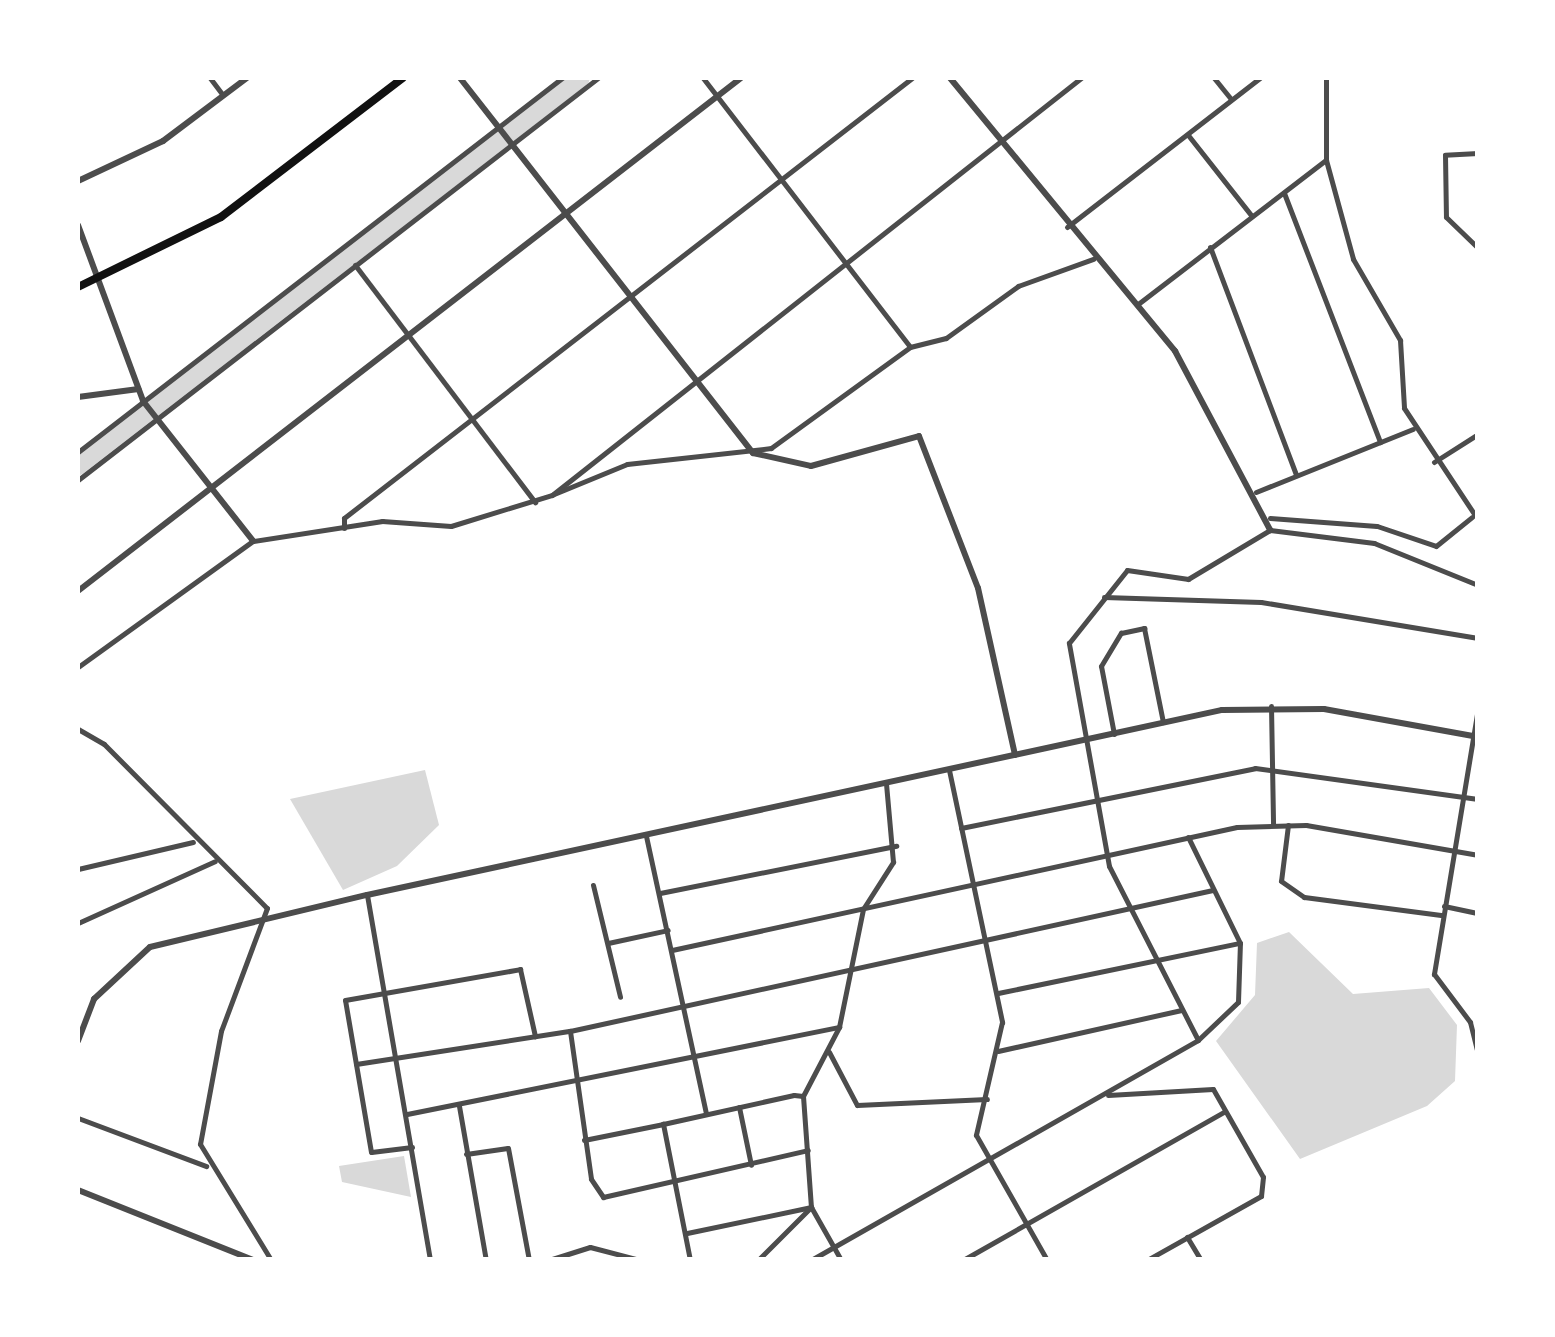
<!DOCTYPE html>
<style>
body{margin:0}
#map{position:relative;width:1555px;height:1337px;overflow:hidden;background:#fff;font-family:"Fira Sans",sans-serif}
div>[style]{position:absolute}
.water>*{inset:0;background:#d9d9d9}
.river>*{height:18px;margin:-9px;padding:0 9px;transform-origin:9px;border-radius:9px;background:#d9d9d9}
.minor>*{height:5px;margin:-2.5px;padding:0 2.5px;transform-origin:2.5px;border-radius:2.5px;background:#4c4c4c}
.tertiary>*{height:6px;margin:-3px;padding:0 3px;transform-origin:3px;border-radius:3px;background:#4c4c4c}
.secondary>*{height:8px;margin:-4px;padding:0 4px;transform-origin:4px;border-radius:4px;background:#111}
span{translate:-50% -50%;white-space:nowrap;text-align:center;line-height:1.15;-webkit-text-stroke:8px #fff;paint-order:stroke}
.frame{position:absolute;inset:0;border:80px solid #fff;pointer-events:none}
</style>
<div id="map">
<div class="water">
<i style="clip-path:polygon(425px 770px,439px 825px,397px 866px,343px 890px,290px 799px)"></i>
<i style="clip-path:polygon(1289px 932px,1353px 994px,1429px 988px,1457px 1025px,1455px 1081px,1427px 1106px,1300px 1159px,1216px 1041px,1255px 995px,1257px 943px)"></i>
<i style="clip-path:polygon(404px 1156px,411px 1197px,342px 1182px,339px 1166px)"></i>
</div>
<div class="river">
<i style="left:78px;top:466px;width:635px;rotate:-37.65deg"></i>
</div>
<div class="minor">
<i style="left:210px;top:78px;width:21px;rotate:53deg"></i>
<i style="left:703px;top:78px;width:339px;rotate:52.4deg"></i>
<i style="left:1214px;top:78px;width:27px;rotate:51deg"></i>
<i style="left:1326px;top:78px;width:82px;rotate:90deg"></i>
<i style="left:1326px;top:160px;width:103px;rotate:74.7deg"></i>
<i style="left:1353px;top:259px;width:94px;rotate:59.9deg"></i>
<i style="left:1400px;top:340px;width:68px;rotate:86.6deg"></i>
<i style="left:1404px;top:408px;width:134px;rotate:56.5deg"></i>
<i style="left:1188px;top:135px;width:102px;rotate:51.8deg"></i>
<i style="left:1478px;top:153px;width:33px;rotate:177deg"></i>
<i style="left:1445px;top:155px;width:62px;rotate:89.1deg"></i>
<i style="left:1446px;top:217px;width:45px;rotate:44.1deg"></i>
<i style="left:1284px;top:193px;width:267px;rotate:68.9deg"></i>
<i style="left:1067px;top:227px;width:244px;rotate:-37.7deg"></i>
<i style="left:1210px;top:247px;width:244px;rotate:69.3deg"></i>
<i style="left:355px;top:265px;width:298px;rotate:52.8deg"></i>
<i style="left:1138px;top:304px;width:237px;rotate:-37.5deg"></i>
<i style="left:78px;top:452px;width:612px;rotate:-37.69deg"></i>
<i style="left:1434px;top:462px;width:52px;rotate:-32.5deg"></i>
<i style="left:78px;top:480px;width:657px;rotate:-37.71deg"></i>
<i style="left:1256px;top:492px;width:169px;rotate:-21.9deg"></i>
<i style="left:554px;top:494px;width:79px;rotate:-22.3deg"></i>
<i style="left:627px;top:464px;width:145px;rotate:-6.3deg"></i>
<i style="left:771px;top:448px;width:172px;rotate:-36deg"></i>
<i style="left:910px;top:347px;width:37px;rotate:-14deg"></i>
<i style="left:946px;top:338px;width:89px;rotate:-35.8deg"></i>
<i style="left:1018px;top:286px;width:80px;rotate:-19.8deg"></i>
<i style="left:1270px;top:518px;width:107px;rotate:4.3deg"></i>
<i style="left:1377px;top:526px;width:62px;rotate:18.7deg"></i>
<i style="left:1436px;top:546px;width:46px;rotate:-38.9deg"></i>
<i style="left:344px;top:528px;width:10px;rotate:-90deg"></i>
<i style="left:344px;top:518px;width:718px;rotate:-37.76deg"></i>
<i style="left:1104px;top:597px;width:157px;rotate:1.8deg"></i>
<i style="left:1261px;top:602px;width:220px;rotate:9.4deg"></i>
<i style="left:78px;top:667px;width:216px;rotate:-35.8deg"></i>
<i style="left:253px;top:541px;width:131px;rotate:-8.8deg"></i>
<i style="left:382px;top:521px;width:69px;rotate:4.1deg"></i>
<i style="left:451px;top:526px;width:106px;rotate:-17.1deg"></i>
<i style="left:552px;top:495px;width:674px;rotate:-38.25deg"></i>
<i style="left:1271px;top:706px;width:118px;rotate:89deg"></i>
<i style="left:1478px;top:708px;width:270px;rotate:99.4deg"></i>
<i style="left:1434px;top:974px;width:60px;rotate:53.1deg"></i>
<i style="left:1470px;top:1022px;width:32px;rotate:76deg"></i>
<i style="left:78px;top:729px;width:30px;rotate:30deg"></i>
<i style="left:104px;top:744px;width:231px;rotate:45.2deg"></i>
<i style="left:267px;top:908px;width:131px;rotate:110.5deg"></i>
<i style="left:221px;top:1031px;width:115px;rotate:100.5deg"></i>
<i style="left:200px;top:1144px;width:136px;rotate:58.5deg"></i>
<i style="left:1114px;top:734px;width:69px;rotate:-100.8deg"></i>
<i style="left:1101px;top:666px;width:39px;rotate:-59deg"></i>
<i style="left:1121px;top:633px;width:24px;rotate:-12deg"></i>
<i style="left:1144px;top:628px;width:96px;rotate:78.6deg"></i>
<i style="left:949px;top:770px;width:258px;rotate:78.1deg"></i>
<i style="left:1002px;top:1022px;width:116px;rotate:103deg"></i>
<i style="left:976px;top:1135px;width:144px;rotate:60.4deg"></i>
<i style="left:1288px;top:825px;width:56px;rotate:97.1deg"></i>
<i style="left:1281px;top:881px;width:28px;rotate:35deg"></i>
<i style="left:1304px;top:897px;width:138px;rotate:7.5deg"></i>
<i style="left:961px;top:828px;width:300px;rotate:-11.5deg"></i>
<i style="left:1255px;top:768px;width:225px;rotate:7.9deg"></i>
<i style="left:646px;top:836px;width:284px;rotate:77.8deg"></i>
<i style="left:78px;top:869px;width:118px;rotate:-13.2deg"></i>
<i style="left:593px;top:885px;width:115px;rotate:76.4deg"></i>
<i style="left:660px;top:893px;width:241px;rotate:-11.3deg"></i>
<i style="left:367px;top:895px;width:370px;rotate:80.2deg"></i>
<i style="left:1444px;top:906px;width:35px;rotate:12deg"></i>
<i style="left:78px;top:923px;width:150px;rotate:-24.3deg"></i>
<i style="left:608px;top:943px;width:61px;rotate:-12.2deg"></i>
<i style="left:672px;top:950px;width:578px;rotate:-12.28deg"></i>
<i style="left:1237px;top:827px;width:69px;rotate:-1.7deg"></i>
<i style="left:1306px;top:825px;width:175px;rotate:9.9deg"></i>
<i style="left:998px;top:993px;width:247px;rotate:-11.7deg"></i>
<i style="left:570px;top:1031px;width:149px;rotate:81.9deg"></i>
<i style="left:591px;top:1179px;width:22px;rotate:56deg"></i>
<i style="left:603px;top:1197px;width:210px;rotate:-12.9deg"></i>
<i style="left:1198px;top:1040px;width:195px;rotate:-117.1deg"></i>
<i style="left:1109px;top:866px;width:227px;rotate:-100.2deg"></i>
<i style="left:1069px;top:643px;width:93px;rotate:-51.5deg"></i>
<i style="left:1127px;top:570px;width:62px;rotate:8.4deg"></i>
<i style="left:1188px;top:579px;width:96px;rotate:-30.9deg"></i>
<i style="left:1270px;top:530px;width:105px;rotate:7.1deg"></i>
<i style="left:1374px;top:543px;width:112px;rotate:22deg"></i>
<i style="left:998px;top:1051px;width:188px;rotate:-12.6deg"></i>
<i style="left:829px;top:1052px;width:60px;rotate:62.2deg"></i>
<i style="left:857px;top:1105px;width:130px;rotate:-2.6deg"></i>
<i style="left:356px;top:1064px;width:217px;rotate:-8.8deg"></i>
<i style="left:570px;top:1031px;width:658px;rotate:-12.37deg"></i>
<i style="left:1108px;top:1095px;width:105px;rotate:-3.3deg"></i>
<i style="left:1213px;top:1089px;width:101px;rotate:60.4deg"></i>
<i style="left:1263px;top:1177px;width:19px;rotate:96deg"></i>
<i style="left:1261px;top:1196px;width:131px;rotate:150.7deg"></i>
<i style="left:803px;top:1096px;width:78px;rotate:-62.4deg"></i>
<i style="left:839px;top:1027px;width:120px;rotate:-78.5deg"></i>
<i style="left:863px;top:909px;width:56px;rotate:-57.4deg"></i>
<i style="left:893px;top:862px;width:78px;rotate:-95.1deg"></i>
<i style="left:459px;top:1106px;width:156px;rotate:80.1deg"></i>
<i style="left:739px;top:1107px;width:59px;rotate:78.3deg"></i>
<i style="left:407px;top:1114px;width:441px;rotate:-11.4deg"></i>
<i style="left:78px;top:1118px;width:137px;rotate:20.6deg"></i>
<i style="left:584px;top:1140px;width:81px;rotate:-11.4deg"></i>
<i style="left:412px;top:1147px;width:41px;rotate:173deg"></i>
<i style="left:371px;top:1152px;width:154px;rotate:-99.7deg"></i>
<i style="left:345px;top:1000px;width:178px;rotate:-10deg"></i>
<i style="left:520px;top:969px;width:69px;rotate:77.4deg"></i>
<i style="left:466px;top:1154px;width:42px;rotate:-8.1deg"></i>
<i style="left:508px;top:1148px;width:114px;rotate:79.4deg"></i>
<i style="left:687px;top:1233px;width:127px;rotate:-11.8deg"></i>
<i style="left:1187px;top:1237px;width:27px;rotate:59deg"></i>
<i style="left:549px;top:1260px;width:43px;rotate:-17.6deg"></i>
<i style="left:590px;top:1247px;width:52px;rotate:14.6deg"></i>
<i style="left:690px;top:1260px;width:139px;rotate:-101.2deg"></i>
<i style="left:663px;top:1124px;width:134px;rotate:-12.5deg"></i>
<i style="left:794px;top:1095px;width:9px;rotate:6deg"></i>
<i style="left:803px;top:1096px;width:111px;rotate:85.9deg"></i>
<i style="left:811px;top:1207px;width:61px;rotate:60.5deg"></i>
<i style="left:758px;top:1260px;width:75px;rotate:-45deg"></i>
<i style="left:811px;top:1260px;width:445px;rotate:-29.6deg"></i>
<i style="left:1198px;top:1040px;width:55px;rotate:-43.5deg"></i>
<i style="left:1238px;top:1002px;width:59px;rotate:-88.1deg"></i>
<i style="left:1240px;top:943px;width:118px;rotate:-116.1deg"></i>
<i style="left:963px;top:1260px;width:301px;rotate:-29.6deg"></i>
</div>
<div class="tertiary">
<i style="left:460px;top:78px;width:476px;rotate:52deg"></i>
<i style="left:753px;top:453px;width:59px;rotate:12.6deg"></i>
<i style="left:811px;top:466px;width:112px;rotate:-15.5deg"></i>
<i style="left:919px;top:436px;width:163px;rotate:68.8deg"></i>
<i style="left:978px;top:588px;width:171px;rotate:77.5deg"></i>
<i style="left:950px;top:78px;width:354px;rotate:50.5deg"></i>
<i style="left:1175px;top:351px;width:203px;rotate:62deg"></i>
<i style="left:78px;top:181px;width:94px;rotate:-25.2deg"></i>
<i style="left:163px;top:141px;width:105px;rotate:-36.9deg"></i>
<i style="left:78px;top:225px;width:188px;rotate:69.7deg"></i>
<i style="left:143px;top:401px;width:178px;rotate:51.8deg"></i>
<i style="left:78px;top:397px;width:61px;rotate:-7.6deg"></i>
<i style="left:78px;top:591px;width:838px;rotate:-37.73deg"></i>
<i style="left:78px;top:1041px;width:45px;rotate:-69.1deg"></i>
<i style="left:94px;top:999px;width:76px;rotate:-42.9deg"></i>
<i style="left:150px;top:947px;width:223px;rotate:-13.5deg"></i>
<i style="left:367px;top:895px;width:875px;rotate:-12.21deg"></i>
<i style="left:1222px;top:710px;width:102px;rotate:-0.6deg"></i>
<i style="left:1324px;top:709px;width:157px;rotate:10.3deg"></i>
<i style="left:78px;top:1190px;width:188px;rotate:21.8deg"></i>
</div>
<div class="secondary">
<i style="left:78px;top:287px;width:159px;rotate:-26.1deg"></i>
<i style="left:221px;top:217px;width:229px;rotate:-37.4deg"></i>
</div>
<div class="frame"></div>
</div>
